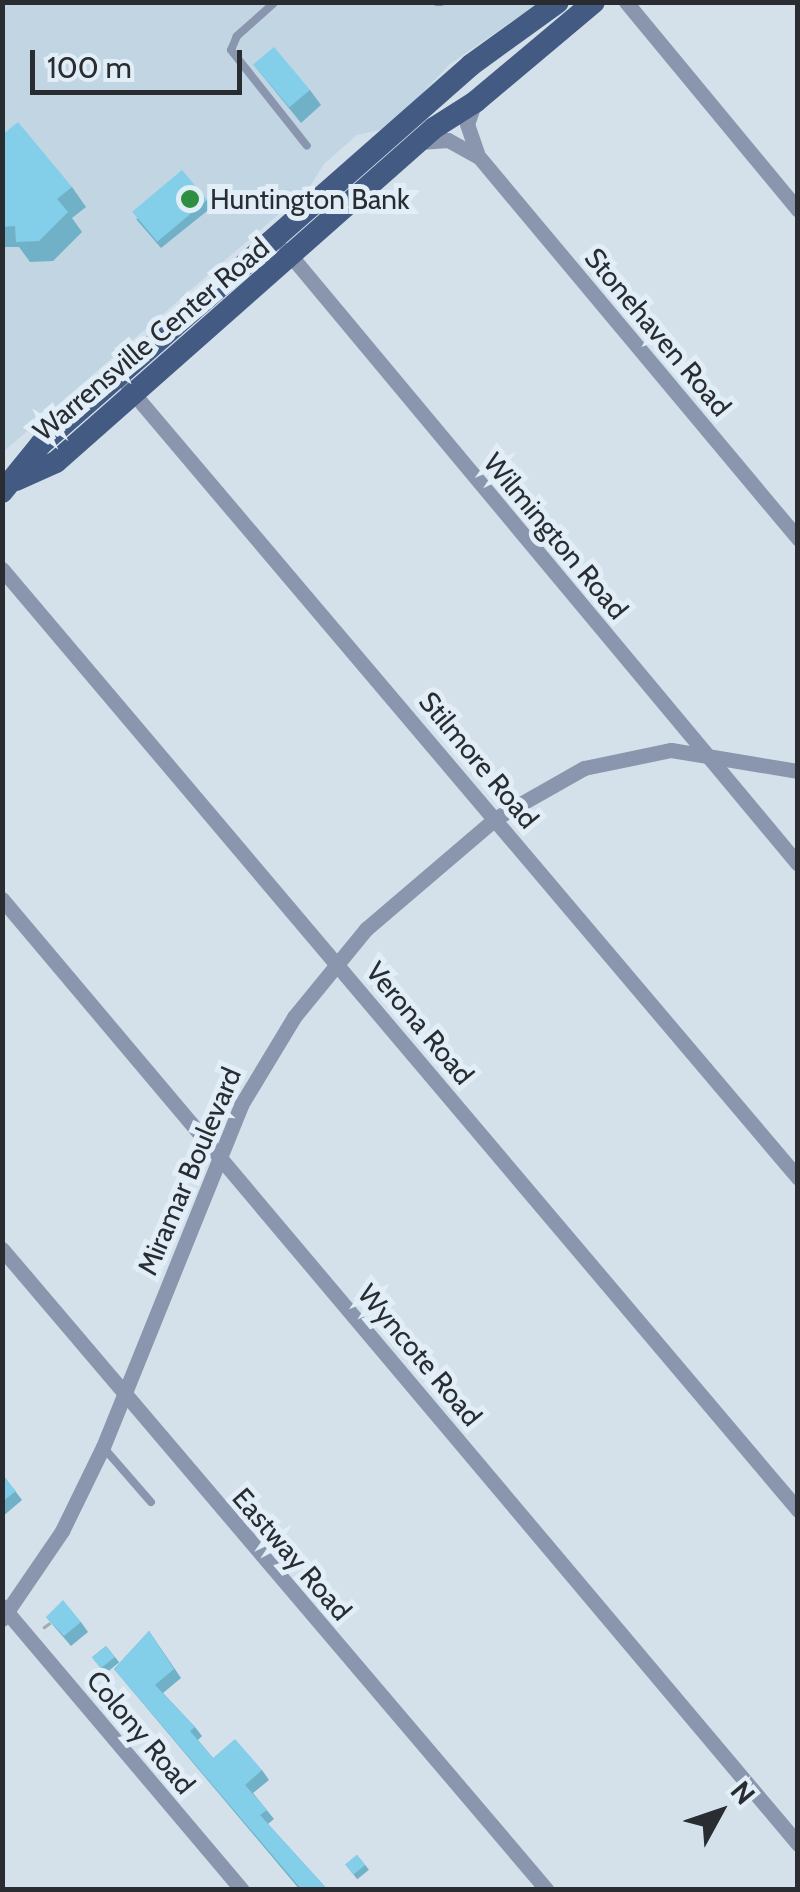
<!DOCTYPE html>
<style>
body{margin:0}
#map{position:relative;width:800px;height:1892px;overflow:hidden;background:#d4e1eb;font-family:Cabin,sans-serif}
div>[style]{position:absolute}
.built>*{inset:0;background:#c2d5e3}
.path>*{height:2.5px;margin-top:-1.25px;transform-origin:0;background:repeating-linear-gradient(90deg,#a1abb3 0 10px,transparent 0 15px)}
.service>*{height:8px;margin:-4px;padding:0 4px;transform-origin:4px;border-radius:4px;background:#8996ad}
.minor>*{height:15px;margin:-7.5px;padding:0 7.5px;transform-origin:7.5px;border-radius:7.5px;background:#8996ad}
.primary>*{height:22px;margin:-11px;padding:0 11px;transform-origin:11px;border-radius:11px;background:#435a82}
.wall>*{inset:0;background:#71b1c8;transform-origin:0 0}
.building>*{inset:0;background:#83cee9;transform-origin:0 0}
.dots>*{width:28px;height:28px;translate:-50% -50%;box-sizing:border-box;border:5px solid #e1eef8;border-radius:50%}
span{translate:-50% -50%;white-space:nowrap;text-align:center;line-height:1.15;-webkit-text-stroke:10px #e1eef8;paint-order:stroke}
.poi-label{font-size:28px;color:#292d31}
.left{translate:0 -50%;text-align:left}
.street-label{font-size:28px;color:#292d31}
.frame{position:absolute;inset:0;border:5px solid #292d31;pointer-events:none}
.north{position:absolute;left:670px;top:1762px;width:100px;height:100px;-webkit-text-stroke:8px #e1eef8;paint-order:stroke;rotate:50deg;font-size:28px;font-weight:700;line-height:40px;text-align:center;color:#292d31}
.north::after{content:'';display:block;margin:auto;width:35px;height:45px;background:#292d31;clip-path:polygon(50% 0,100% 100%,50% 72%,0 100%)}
.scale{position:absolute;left:30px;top:50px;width:212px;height:45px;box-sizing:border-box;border:5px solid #292d31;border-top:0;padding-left:12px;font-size:30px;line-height:35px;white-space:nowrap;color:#292d31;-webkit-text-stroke:8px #e1eef8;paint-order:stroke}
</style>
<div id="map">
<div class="built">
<i style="clip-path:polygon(3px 3px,538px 3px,450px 64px,389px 128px,357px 135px,324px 164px,309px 188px,3px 452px)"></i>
</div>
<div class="path">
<i style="left:43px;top:1628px;width:9px;rotate:-36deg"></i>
</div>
<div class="service">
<i style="left:437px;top:2px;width:4px"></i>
<i style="left:274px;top:3px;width:50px;rotate:138.3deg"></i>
<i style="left:237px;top:36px;width:15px;rotate:113deg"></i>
<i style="left:231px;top:50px;width:122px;rotate:51.6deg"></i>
<i style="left:103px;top:1447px;width:73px;rotate:48.9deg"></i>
</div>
<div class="minor">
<i style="left:626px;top:2px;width:270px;rotate:50.4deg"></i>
<i style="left:474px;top:104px;width:21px;rotate:109deg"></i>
<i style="left:467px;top:124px;width:31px;rotate:71deg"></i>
<i style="left:420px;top:142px;width:28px;rotate:-4deg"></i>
<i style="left:448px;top:140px;width:35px;rotate:29deg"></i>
<i style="left:479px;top:157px;width:498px;rotate:50.1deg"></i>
<i style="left:286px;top:250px;width:799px;rotate:50.18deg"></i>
<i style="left:128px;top:387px;width:1037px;rotate:49.73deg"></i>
<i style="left:2px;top:569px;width:1233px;rotate:49.77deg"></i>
<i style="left:2px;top:899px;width:1236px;rotate:49.89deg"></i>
<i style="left:2px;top:1249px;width:841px;rotate:49.63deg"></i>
<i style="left:2px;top:1606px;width:372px;rotate:49.8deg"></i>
<i style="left:2px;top:1619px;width:107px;rotate:-55.7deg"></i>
<i style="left:62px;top:1531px;width:93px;rotate:-64deg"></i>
<i style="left:103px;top:1447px;width:369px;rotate:-68deg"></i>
<i style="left:241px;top:1105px;width:103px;rotate:-58.9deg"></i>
<i style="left:294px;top:1017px;width:114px;rotate:-50.7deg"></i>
<i style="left:366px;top:929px;width:171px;rotate:-40.5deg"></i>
<i style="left:496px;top:818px;width:101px;rotate:-29.6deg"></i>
<i style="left:584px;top:768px;width:89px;rotate:-11.7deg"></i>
<i style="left:671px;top:750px;width:129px;rotate:9.4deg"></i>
</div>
<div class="primary">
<i style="left:16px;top:480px;width:44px;rotate:-24.2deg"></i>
<i style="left:56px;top:462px;width:504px;rotate:-41.46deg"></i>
<i style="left:434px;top:128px;width:49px;rotate:-32.4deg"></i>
<i style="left:475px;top:102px;width:155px;rotate:-40deg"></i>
<i style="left:2px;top:492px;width:62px;rotate:-50.9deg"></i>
<i style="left:41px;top:444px;width:573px;rotate:-41.39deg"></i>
<i style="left:471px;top:65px;width:107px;rotate:-35.9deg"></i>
</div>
<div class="wall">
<i style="clip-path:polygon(253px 64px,310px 90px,321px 105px,301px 123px)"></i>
<i style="clip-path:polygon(2px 135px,72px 187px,86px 207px,72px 218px,82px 232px,53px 261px,30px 262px,19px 247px,2px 247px)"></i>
<i style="clip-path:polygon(207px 200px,212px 207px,161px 248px,136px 219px)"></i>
<i style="clip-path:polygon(3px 1475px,22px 1500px,2px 1517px)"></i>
<i style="clip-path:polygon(46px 1617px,81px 1622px,88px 1632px,71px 1646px)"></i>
<i style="clip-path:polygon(149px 1631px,181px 1678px,163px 1693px,195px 1727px,202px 1736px,198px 1740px,213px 1758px,262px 1770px,269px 1780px,253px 1793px,274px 1819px,268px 1824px,328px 1890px,300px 1890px,114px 1669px)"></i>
<i style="left:106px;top:1646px;width:21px;height:18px;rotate:51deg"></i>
<i style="left:357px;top:1855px;width:19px;height:15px;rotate:51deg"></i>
</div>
<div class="building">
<i style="left:274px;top:47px;width:56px;height:27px;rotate:50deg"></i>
<i style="clip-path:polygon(18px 122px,72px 187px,57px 199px,68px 212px,39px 241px,16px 242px,15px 226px,2px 227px,2px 135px)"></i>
<i style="left:182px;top:170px;width:39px;height:65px;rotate:50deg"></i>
<i style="clip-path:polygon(2px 1475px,16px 1491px,2px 1502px)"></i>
<i style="clip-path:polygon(63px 1600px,81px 1622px,64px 1636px,46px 1617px)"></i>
<i style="clip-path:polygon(149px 1631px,174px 1669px,155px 1685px,195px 1727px,190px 1731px,213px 1758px,235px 1739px,262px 1770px,245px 1785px,267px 1810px,260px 1815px,328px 1890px,302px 1890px,114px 1669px)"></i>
<i style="left:106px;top:1646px;width:14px;height:18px;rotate:51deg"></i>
<i style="left:357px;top:1855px;width:13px;height:15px;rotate:51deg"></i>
</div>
<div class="dots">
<i style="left:190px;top:199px;background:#2e8f42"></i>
</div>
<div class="poi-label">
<span class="left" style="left:210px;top:199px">Huntington Bank</span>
</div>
<div class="street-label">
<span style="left:658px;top:332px;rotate:50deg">Stonehaven Road</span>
<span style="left:151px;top:339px;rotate:-40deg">Warrensville Center Road</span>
<span style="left:556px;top:536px;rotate:50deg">Wilmington Road</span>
<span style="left:479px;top:760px;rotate:50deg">Stilmore Road</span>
<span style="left:420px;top:1023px;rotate:50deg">Verona Road</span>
<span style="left:189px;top:1171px;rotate:-67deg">Miramar Boulevard</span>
<span style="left:420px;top:1355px;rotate:50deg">Wyncote Road</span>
<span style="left:292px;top:1554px;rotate:49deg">Eastway Road</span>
<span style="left:141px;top:1732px;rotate:50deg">Colony Road</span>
</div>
<div class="frame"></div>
<div class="north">N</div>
<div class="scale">100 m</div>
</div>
